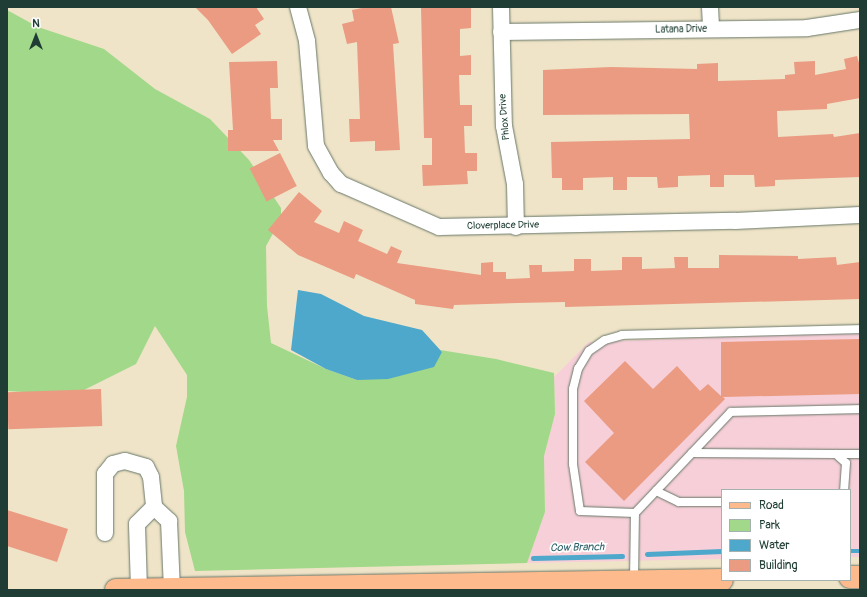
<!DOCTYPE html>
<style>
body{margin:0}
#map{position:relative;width:867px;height:597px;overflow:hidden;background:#efe4c8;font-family:Pangolin,sans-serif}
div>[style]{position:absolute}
.built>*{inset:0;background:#f6cfd8}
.green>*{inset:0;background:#a1d889}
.water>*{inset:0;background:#4ea8cc}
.stream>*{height:4.5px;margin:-2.25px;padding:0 2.25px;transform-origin:2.25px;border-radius:2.25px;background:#4ea8cc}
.building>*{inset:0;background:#ea9b82;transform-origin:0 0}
.roads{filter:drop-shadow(0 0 1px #687768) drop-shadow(0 0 1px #687768)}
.lane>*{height:8px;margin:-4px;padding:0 4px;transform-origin:4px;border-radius:4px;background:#fff}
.street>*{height:16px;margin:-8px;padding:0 8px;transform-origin:8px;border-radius:8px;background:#fff}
.primary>*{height:22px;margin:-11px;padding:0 11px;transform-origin:11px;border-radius:11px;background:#fcba8d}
span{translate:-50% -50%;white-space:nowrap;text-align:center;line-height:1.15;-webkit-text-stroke:3.5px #fff;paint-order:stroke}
.street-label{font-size:10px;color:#1f3d34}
.water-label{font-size:11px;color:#2f6269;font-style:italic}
.frame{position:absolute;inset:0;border:8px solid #1f3d34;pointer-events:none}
.legend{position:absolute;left:721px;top:489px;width:130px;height:92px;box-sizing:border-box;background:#fff;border:1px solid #a5b1ae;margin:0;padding:5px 7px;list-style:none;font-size:12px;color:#1f3d34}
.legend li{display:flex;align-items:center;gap:8px;height:20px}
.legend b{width:20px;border:1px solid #a5b1ae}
.north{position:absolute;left:16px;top:16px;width:40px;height:40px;-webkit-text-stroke:3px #fff;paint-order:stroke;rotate:0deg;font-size:11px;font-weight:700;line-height:16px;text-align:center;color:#1f3d34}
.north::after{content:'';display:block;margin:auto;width:14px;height:18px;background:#1f3d34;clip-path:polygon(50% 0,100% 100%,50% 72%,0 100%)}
</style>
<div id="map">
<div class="built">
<i style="clip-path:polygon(860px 332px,860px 557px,850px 557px,850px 490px,722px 490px,722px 559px,527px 563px,545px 512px,544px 456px,555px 414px,554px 377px,589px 342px)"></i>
</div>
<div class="green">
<i style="clip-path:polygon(7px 10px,38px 27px,104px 49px,155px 89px,210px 119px,249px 160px,281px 208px,281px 219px,266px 246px,267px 306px,271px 343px,326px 369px,357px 380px,442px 352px,440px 350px,496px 359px,554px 373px,555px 414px,544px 456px,545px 512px,527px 563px,195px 571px,185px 532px,184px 491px,176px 446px,187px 397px,187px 375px,155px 326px,136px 364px,74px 395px,7px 391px)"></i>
</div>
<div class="water">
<i style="clip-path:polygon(298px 290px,321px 294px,364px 316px,422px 330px,442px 352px,434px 367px,388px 379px,357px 380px,326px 369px,291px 350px)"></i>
</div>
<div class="stream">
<i style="left:850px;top:551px;width:10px"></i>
<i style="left:647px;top:554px;width:75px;rotate:-2.3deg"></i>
<i style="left:533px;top:558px;width:89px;rotate:-1.3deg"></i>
</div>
<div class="building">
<i style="clip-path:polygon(195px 7px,256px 7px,264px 19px,255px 25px,261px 34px,232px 54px,208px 20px)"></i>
<i style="clip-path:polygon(367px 7px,391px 7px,399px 43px,393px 44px,400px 150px,375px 151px,375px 141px,350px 142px,349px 119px,360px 119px,357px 42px,347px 44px,342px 24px,354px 21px,352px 10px)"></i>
<i style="clip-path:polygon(421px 7px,471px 7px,471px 28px,460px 29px,460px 56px,471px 55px,471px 75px,459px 75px,460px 105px,472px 105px,472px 126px,464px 126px,465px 153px,477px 153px,477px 171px,467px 171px,468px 184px,423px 186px,422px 165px,432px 165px,432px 138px,424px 138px)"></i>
<i style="clip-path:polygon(857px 56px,860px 66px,860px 98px,827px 104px,827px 109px,777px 111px,778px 137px,833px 134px,834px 137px,860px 133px,860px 177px,775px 180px,775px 186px,755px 187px,754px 175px,724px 175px,724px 187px,710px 187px,710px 175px,678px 176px,678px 187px,658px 188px,657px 177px,627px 177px,627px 190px,613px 190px,613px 177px,583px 178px,583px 190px,562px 190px,562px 178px,552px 178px,551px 142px,690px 139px,689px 114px,543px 115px,543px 70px,611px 67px,697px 69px,697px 64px,718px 63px,718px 81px,785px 79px,785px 75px,795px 74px,794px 62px,815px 61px,815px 75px,846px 69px,844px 59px)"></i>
<i style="clip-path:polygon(277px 61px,278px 88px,270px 88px,271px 119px,282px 119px,282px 140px,273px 140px,279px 151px,228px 151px,228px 130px,233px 130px,229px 62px)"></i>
<i style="left:280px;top:153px;width:37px;height:34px;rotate:63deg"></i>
<i style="clip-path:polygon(299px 192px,322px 211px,314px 222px,339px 233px,344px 221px,363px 230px,358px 241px,387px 254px,391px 246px,402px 251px,397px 263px,481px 275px,481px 263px,493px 262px,493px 272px,506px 272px,506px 279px,530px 278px,529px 265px,542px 265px,542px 272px,574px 271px,574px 259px,591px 259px,591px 271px,622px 270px,622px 257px,642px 257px,642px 269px,675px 268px,674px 257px,688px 257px,688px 268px,719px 268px,719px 255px,798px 256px,798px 259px,836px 257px,837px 265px,860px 262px,860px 299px,565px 307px,565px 302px,518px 303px,454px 305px,453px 309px,415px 304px,415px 300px,356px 274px,354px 279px,298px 255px,268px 230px)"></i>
<i style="clip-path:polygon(860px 339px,860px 394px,723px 397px,725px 399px,624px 501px,585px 462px,614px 433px,584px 401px,625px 361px,653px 389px,677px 366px,700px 391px,708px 384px,721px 396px,721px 342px)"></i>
<i style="left:101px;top:389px;width:37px;height:94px;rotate:88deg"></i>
<i style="clip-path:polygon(7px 510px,68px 529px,57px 562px,7px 546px)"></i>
</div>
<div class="roads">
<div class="lane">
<i style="left:692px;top:453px;width:144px;rotate:0.4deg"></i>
<i style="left:836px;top:454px;width:13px;rotate:42deg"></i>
<i style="left:846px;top:463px;width:27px;rotate:94deg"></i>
<i style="left:836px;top:454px;width:24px"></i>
<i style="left:656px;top:491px;width:25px;rotate:26deg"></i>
<i style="left:679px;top:502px;width:43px"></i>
<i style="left:635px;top:513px;width:55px;rotate:-177.9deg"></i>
<i style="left:580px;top:511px;width:48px;rotate:-98.5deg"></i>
<i style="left:573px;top:464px;width:75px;rotate:-90deg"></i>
<i style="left:573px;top:389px;width:21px;rotate:-76deg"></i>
<i style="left:578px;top:369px;width:21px;rotate:-59deg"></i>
<i style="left:589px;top:351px;width:19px;rotate:-35deg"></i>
<i style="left:605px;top:340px;width:18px;rotate:-16deg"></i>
<i style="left:622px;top:335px;width:238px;rotate:-1.4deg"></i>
<i style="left:634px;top:581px;width:68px;rotate:-89.2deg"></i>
<i style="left:635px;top:513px;width:139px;rotate:-46.5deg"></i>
<i style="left:731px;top:412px;width:129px;rotate:-1.3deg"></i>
</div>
<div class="street">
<i style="left:298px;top:7px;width:35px;rotate:75deg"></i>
<i style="left:307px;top:41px;width:105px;rotate:85.1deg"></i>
<i style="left:316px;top:146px;width:31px;rotate:61deg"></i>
<i style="left:331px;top:173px;width:15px;rotate:48deg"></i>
<i style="left:341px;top:184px;width:107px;rotate:23.7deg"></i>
<i style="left:439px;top:227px;width:296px;rotate:-1.2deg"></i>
<i style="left:735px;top:221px;width:125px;rotate:-2.7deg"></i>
<i style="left:501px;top:7px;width:119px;rotate:88.6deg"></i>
<i style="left:504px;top:126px;width:59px;rotate:79.3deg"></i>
<i style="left:515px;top:184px;width:43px;rotate:88.7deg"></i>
<i style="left:710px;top:7px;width:22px;rotate:87deg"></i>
<i style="left:501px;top:32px;width:306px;rotate:-0.7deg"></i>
<i style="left:807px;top:28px;width:54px;rotate:-8.6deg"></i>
<i style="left:105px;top:533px;width:59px;rotate:-90deg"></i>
<i style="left:105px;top:474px;width:13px;rotate:-51deg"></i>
<i style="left:113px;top:464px;width:12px;rotate:-14deg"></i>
<i style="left:125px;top:461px;width:22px;rotate:16deg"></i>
<i style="left:146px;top:467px;width:11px;rotate:63deg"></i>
<i style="left:151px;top:477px;width:30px;rotate:84deg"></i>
<i style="left:154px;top:507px;width:21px;rotate:43deg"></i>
<i style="left:169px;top:521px;width:68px;rotate:87.5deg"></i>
<i style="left:139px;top:589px;width:65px;rotate:-91.8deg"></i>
<i style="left:137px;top:524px;width:24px;rotate:-45deg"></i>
</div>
<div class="primary">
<i style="left:850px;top:577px;width:10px"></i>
<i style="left:116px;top:590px;width:606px;rotate:-0.95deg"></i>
</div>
</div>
<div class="street-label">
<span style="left:681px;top:30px;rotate:-1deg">Latana Drive</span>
<span style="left:505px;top:117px;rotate:-95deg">Phlox Drive</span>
<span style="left:503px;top:226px;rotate:-1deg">Cloverplace Drive</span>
</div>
<div class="water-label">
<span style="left:577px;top:548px;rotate:-1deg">Cow Branch</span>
</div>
<div class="frame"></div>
<ul class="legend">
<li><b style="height:5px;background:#fcba8d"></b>Road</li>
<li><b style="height:11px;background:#a1d889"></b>Park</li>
<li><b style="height:11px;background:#4ea8cc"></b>Water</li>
<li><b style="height:11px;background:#ea9b82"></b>Building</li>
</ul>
<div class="north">N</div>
</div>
